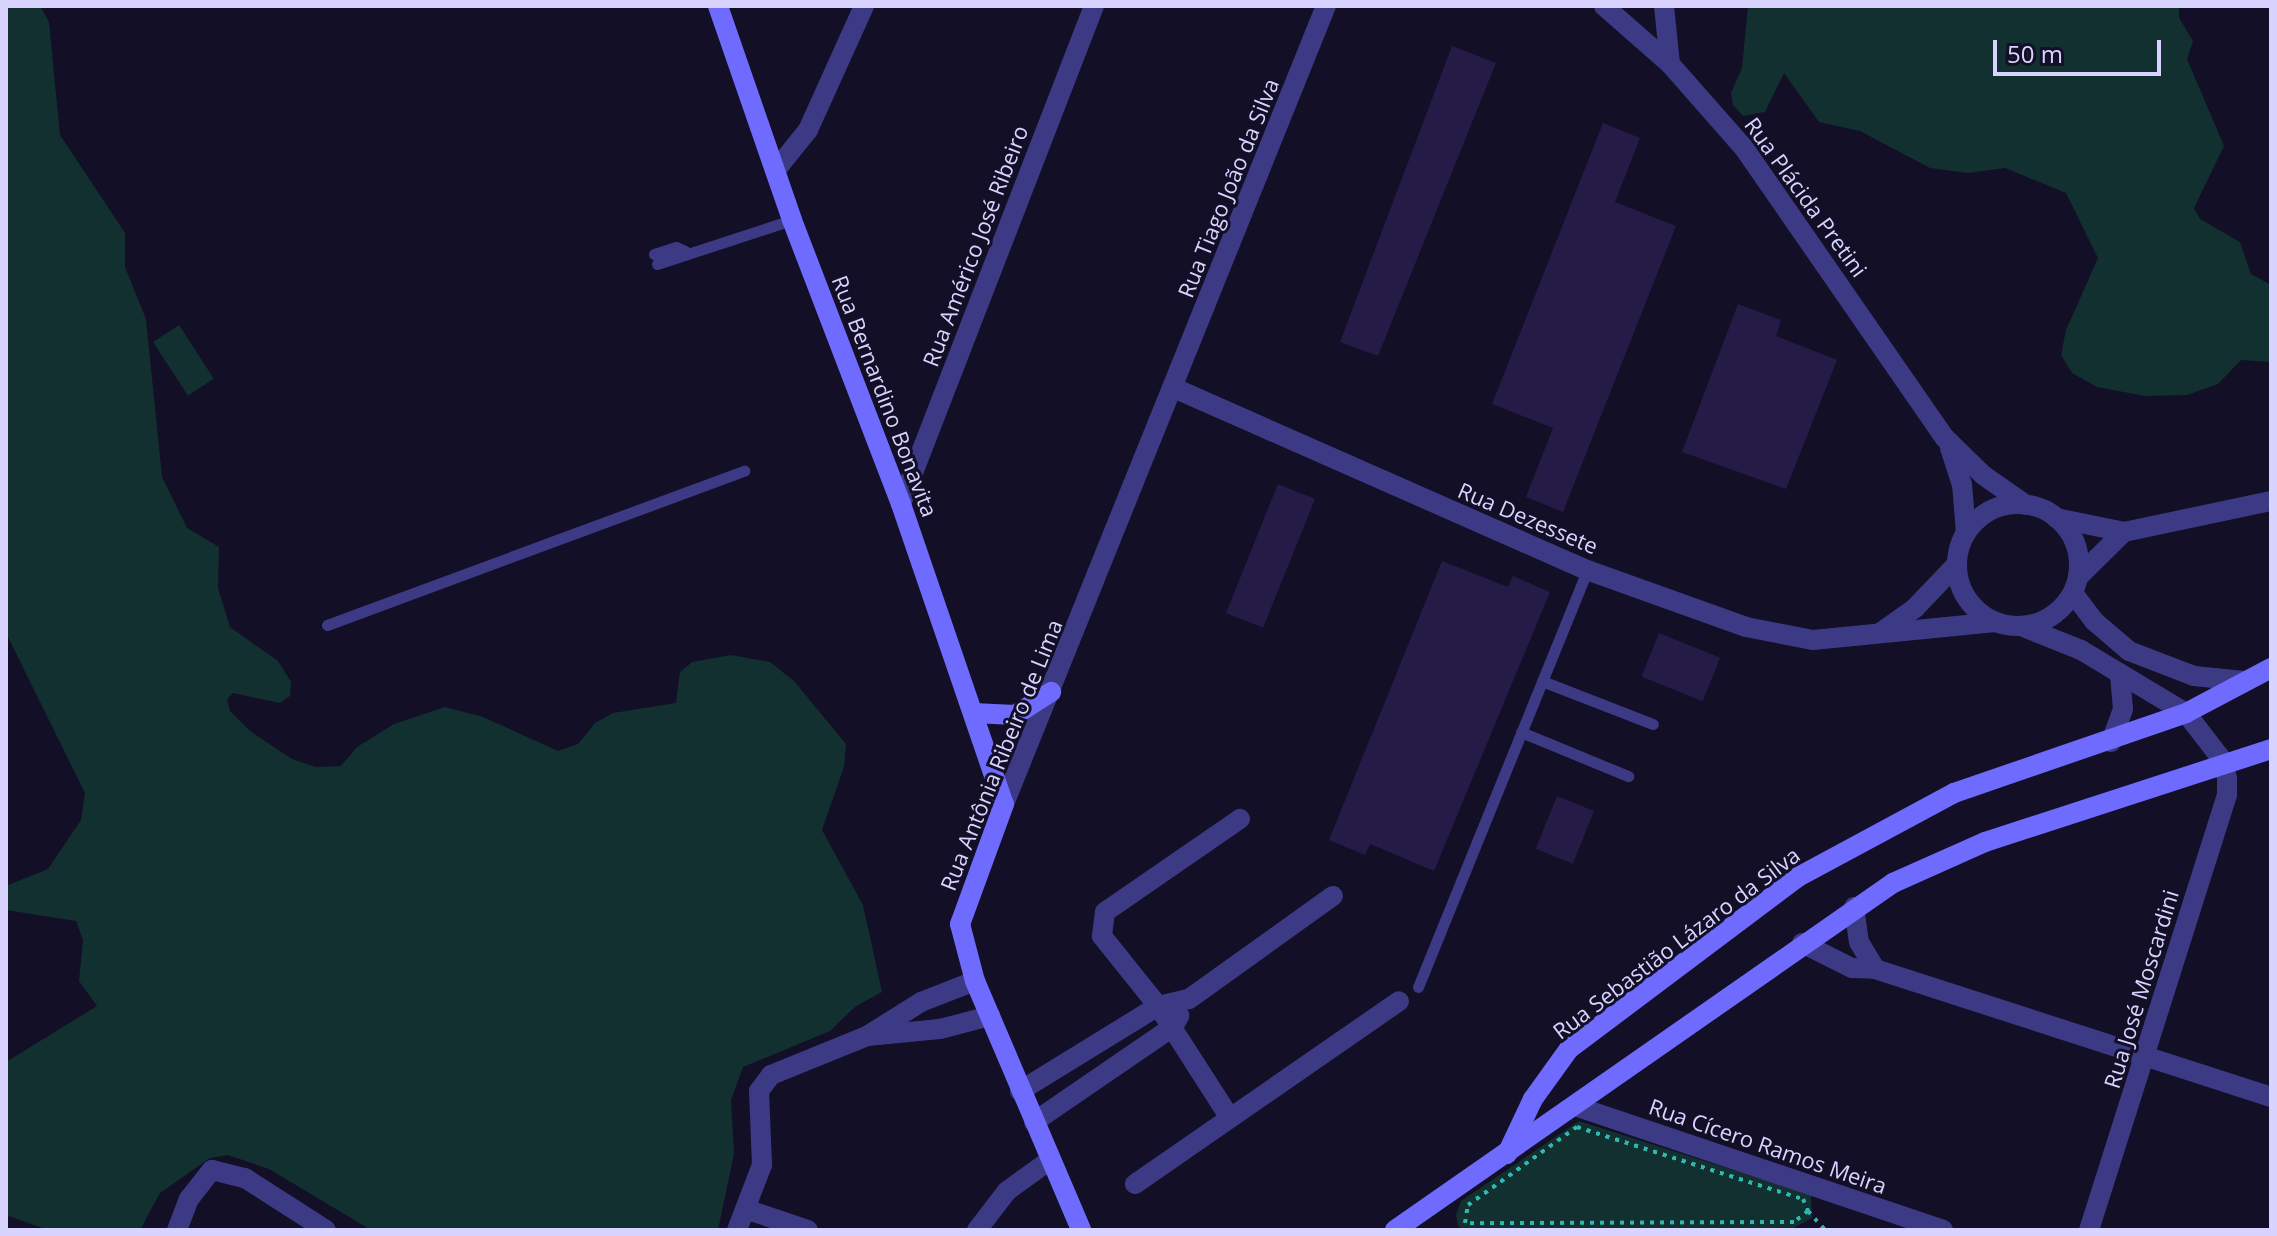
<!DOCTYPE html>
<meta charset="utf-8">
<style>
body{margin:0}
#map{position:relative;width:2277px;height:1236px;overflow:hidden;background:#130f26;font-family:"Open Sans",sans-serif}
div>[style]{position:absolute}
.green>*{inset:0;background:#12302f;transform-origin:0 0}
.building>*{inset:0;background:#241b47;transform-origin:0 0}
.path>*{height:4px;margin-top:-2px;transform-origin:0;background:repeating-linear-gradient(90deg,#2fb8b0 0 4px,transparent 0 10px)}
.lane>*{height:11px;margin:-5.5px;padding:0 5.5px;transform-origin:5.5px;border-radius:5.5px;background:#3d3a85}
.street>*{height:20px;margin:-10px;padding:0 10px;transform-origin:10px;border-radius:10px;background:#3d3a85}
.street>.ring{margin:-10px;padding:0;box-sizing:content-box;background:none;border:20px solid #3d3a85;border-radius:50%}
.secondary>*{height:20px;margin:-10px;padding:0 10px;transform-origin:10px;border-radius:10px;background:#6f6bff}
span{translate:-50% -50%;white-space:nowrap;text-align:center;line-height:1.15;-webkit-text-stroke:6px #130f26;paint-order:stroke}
.street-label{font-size:22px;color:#d9d4ff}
.frame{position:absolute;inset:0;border:8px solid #d9d4ff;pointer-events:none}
.scale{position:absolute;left:1993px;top:40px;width:168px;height:36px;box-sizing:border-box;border:4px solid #d9d4ff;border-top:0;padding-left:10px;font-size:24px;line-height:28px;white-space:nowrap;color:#d9d4ff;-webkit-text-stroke:6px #130f26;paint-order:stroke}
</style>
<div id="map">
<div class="green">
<i style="clip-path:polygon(6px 6px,40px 6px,49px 22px,60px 135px,125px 233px,125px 267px,146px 319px,162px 477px,187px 528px,219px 547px,218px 588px,230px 627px,278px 661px,291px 682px,290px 696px,280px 703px,233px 693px,227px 699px,230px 711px,250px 731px,292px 759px,316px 767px,341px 766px,357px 747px,394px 724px,445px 707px,483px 717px,558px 751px,578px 744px,595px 723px,613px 713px,676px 703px,680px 672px,692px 662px,731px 655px,770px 662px,794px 681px,846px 744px,844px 767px,822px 830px,863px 905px,882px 992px,856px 1006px,830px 1031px,743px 1067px,731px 1100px,734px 1154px,718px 1230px,371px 1230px,269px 1169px,228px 1155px,210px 1158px,160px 1193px,140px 1230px,48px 1230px,6px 1215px,6px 1062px,97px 1006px,79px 981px,83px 940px,76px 921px,6px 910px,6px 886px,48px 869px,81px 820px,85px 793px,6px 633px)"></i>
<i style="clip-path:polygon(1748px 6px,2179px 6px,2179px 18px,2193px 41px,2187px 59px,2224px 146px,2194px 208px,2200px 219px,2240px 242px,2251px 274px,2271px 285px,2271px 362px,2241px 360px,2218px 384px,2187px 395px,2145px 396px,2097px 387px,2072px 373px,2061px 355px,2066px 330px,2098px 258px,2066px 193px,2005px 168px,1968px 173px,1930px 168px,1860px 131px,1819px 122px,1784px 73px,1765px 112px,1743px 116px,1733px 105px,1731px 93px,1742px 68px)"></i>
<i style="left:179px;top:325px;width:64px;height:31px;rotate:57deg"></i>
<i style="clip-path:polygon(1579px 1121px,1811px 1195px,1812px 1218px,1792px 1229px,1464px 1230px,1458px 1226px,1456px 1215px,1461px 1201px)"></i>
</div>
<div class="building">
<i style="clip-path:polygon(1452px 46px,1496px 63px,1378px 356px,1340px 342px)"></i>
<i style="clip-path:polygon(1603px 123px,1640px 138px,1615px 202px,1676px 226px,1563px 512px,1526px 497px,1553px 428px,1492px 404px)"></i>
<i style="clip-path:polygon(1738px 304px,1781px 320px,1776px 336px,1837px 360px,1786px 489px,1682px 452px)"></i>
<i style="left:1278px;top:484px;width:40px;height:139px;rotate:22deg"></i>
<i style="clip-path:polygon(1442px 561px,1508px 587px,1513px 576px,1550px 592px,1434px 871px,1370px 844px,1365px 855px,1329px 840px)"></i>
<i style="left:1659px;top:633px;width:66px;height:47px;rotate:22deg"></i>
<i style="left:1557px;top:796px;width:40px;height:57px;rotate:22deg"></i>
</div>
<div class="path">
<i style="left:1577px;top:1127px;width:237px;rotate:17.7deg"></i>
<i style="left:1803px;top:1199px;width:13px;rotate:67deg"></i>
<i style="left:1808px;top:1211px;width:18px;rotate:142deg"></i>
<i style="left:1794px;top:1222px;width:329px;rotate:179.8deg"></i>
<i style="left:1465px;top:1223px;width:18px;rotate:-81deg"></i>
<i style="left:1468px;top:1205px;width:134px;rotate:-35.6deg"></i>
<i style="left:1808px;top:1211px;width:25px;rotate:48deg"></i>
</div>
<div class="lane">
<i style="left:654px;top:254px;width:23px;rotate:-18deg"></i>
<i style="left:676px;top:247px;width:10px;rotate:24deg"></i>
<i style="left:657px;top:264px;width:142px;rotate:-18.1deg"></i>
<i style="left:327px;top:625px;width:445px;rotate:-20.3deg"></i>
<i style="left:1542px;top:681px;width:119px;rotate:21.2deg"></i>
<i style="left:1521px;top:732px;width:116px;rotate:22.4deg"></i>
<i style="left:1418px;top:987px;width:450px;rotate:-67.9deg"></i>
</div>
<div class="street">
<i style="left:1604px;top:6px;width:88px;rotate:41.3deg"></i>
<i style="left:1670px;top:64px;width:112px;rotate:48.6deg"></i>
<i style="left:1744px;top:148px;width:353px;rotate:55.3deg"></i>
<i style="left:1945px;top:438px;width:53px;rotate:44.2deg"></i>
<i style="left:1983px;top:475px;width:52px;rotate:34.9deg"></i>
<i style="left:1664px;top:6px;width:58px;rotate:84.1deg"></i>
<i style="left:775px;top:171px;width:53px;rotate:-51.2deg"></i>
<i style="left:808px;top:130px;width:136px;rotate:-65.7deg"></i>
<i style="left:1174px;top:388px;width:451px;rotate:23.8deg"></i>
<i style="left:1587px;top:570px;width:169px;rotate:19.7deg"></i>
<i style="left:1746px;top:627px;width:68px;rotate:11deg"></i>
<i style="left:1813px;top:640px;width:183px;rotate:-5.6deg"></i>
<i style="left:1950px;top:448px;width:38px;rotate:72deg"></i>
<i style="left:1962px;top:484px;width:49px;rotate:85.3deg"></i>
<i style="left:901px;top:504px;width:534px;rotate:-68.82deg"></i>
<i class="ring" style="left:1957px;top:504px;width:102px;height:102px"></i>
<i style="left:2056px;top:518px;width:69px;rotate:11.6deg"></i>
<i style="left:2124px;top:532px;width:150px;rotate:-11.9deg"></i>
<i style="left:2078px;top:577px;width:64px;rotate:-44.4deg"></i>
<i style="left:2073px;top:593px;width:35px;rotate:53deg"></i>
<i style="left:2094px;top:621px;width:46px;rotate:40.6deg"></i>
<i style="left:2129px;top:651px;width:70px;rotate:21deg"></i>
<i style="left:2194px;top:676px;width:50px;rotate:5.7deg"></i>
<i style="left:2021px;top:626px;width:65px;rotate:21.8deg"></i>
<i style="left:2081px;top:650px;width:122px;rotate:31deg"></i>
<i style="left:2186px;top:713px;width:61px;rotate:52.4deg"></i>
<i style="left:2223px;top:761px;width:17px;rotate:77deg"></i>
<i style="left:2227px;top:778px;width:17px;rotate:90deg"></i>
<i style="left:2227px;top:795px;width:456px;rotate:107.6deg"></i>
<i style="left:1880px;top:633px;width:43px;rotate:-35.5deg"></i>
<i style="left:1915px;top:608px;width:59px;rotate:-46.4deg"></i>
<i style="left:2111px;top:742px;width:35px;rotate:-70deg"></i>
<i style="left:2123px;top:709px;width:36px;rotate:-95deg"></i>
<i style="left:1004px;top:804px;width:861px;rotate:-68.03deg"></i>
<i style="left:1854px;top:907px;width:35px;rotate:82deg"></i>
<i style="left:1859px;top:942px;width:31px;rotate:59deg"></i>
<i style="left:1802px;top:943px;width:56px;rotate:26.6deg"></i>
<i style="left:1852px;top:968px;width:23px;rotate:2deg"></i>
<i style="left:1875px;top:969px;width:416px;rotate:17.9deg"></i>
<i style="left:867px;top:1036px;width:73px;rotate:-5.5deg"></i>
<i style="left:940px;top:1029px;width:52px;rotate:-14.6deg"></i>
<i style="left:1020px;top:1091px;width:162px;rotate:-31.6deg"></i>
<i style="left:1158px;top:1006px;width:32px;rotate:-13deg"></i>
<i style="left:1189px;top:999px;width:177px;rotate:-35.6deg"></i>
<i style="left:1578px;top:1107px;width:385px;rotate:18.6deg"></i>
<i style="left:1230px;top:1118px;width:133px;rotate:-122.7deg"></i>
<i style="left:1158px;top:1006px;width:90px;rotate:-128.7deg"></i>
<i style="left:1102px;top:936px;width:24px;rotate:-83deg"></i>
<i style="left:1105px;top:912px;width:164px;rotate:-34.6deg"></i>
<i style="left:1034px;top:1122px;width:168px;rotate:-34.4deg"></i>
<i style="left:1173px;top:1027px;width:13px;rotate:-61deg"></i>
<i style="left:1135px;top:1184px;width:321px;rotate:-34.7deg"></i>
<i style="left:748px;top:1210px;width:63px;rotate:18.4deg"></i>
<i style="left:177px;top:1230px;width:33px;rotate:-69deg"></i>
<i style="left:189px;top:1199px;width:37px;rotate:-52deg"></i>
<i style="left:212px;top:1170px;width:34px;rotate:14deg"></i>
<i style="left:245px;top:1178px;width:96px;rotate:32.7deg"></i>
<i style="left:737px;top:1230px;width:70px;rotate:-69deg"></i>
<i style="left:762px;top:1165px;width:74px;rotate:-92.3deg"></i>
<i style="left:759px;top:1091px;width:20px;rotate:-53deg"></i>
<i style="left:771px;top:1075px;width:104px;rotate:-22.1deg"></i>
<i style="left:867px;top:1036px;width:64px;rotate:-32.2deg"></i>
<i style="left:921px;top:1002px;width:58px;rotate:-21.3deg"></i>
<i style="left:977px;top:1230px;width:49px;rotate:-52.4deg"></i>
<i style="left:1007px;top:1191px;width:53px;rotate:-35.8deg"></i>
</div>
<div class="secondary">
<i style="left:718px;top:6px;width:226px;rotate:70.9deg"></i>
<i style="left:792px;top:220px;width:304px;rotate:69deg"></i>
<i style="left:901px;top:504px;width:317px;rotate:71.1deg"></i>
<i style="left:1004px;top:804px;width:128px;rotate:110.1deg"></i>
<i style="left:960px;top:924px;width:59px;rotate:75.3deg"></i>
<i style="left:975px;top:981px;width:271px;rotate:66.9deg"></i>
<i style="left:973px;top:713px;width:42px;rotate:2.7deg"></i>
<i style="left:1015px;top:715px;width:43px;rotate:-32.6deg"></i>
<i style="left:1507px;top:1154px;width:61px;rotate:-64.7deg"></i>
<i style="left:1533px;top:1099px;width:62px;rotate:-54.2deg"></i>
<i style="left:1569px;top:1049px;width:286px;rotate:-36.9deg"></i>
<i style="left:1798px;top:877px;width:177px;rotate:-28.3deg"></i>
<i style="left:1954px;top:793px;width:245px;rotate:-19deg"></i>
<i style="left:2186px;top:713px;width:96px;rotate:-27.9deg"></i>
<i style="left:1395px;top:1230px;width:607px;rotate:-34.87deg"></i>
<i style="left:1893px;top:883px;width:101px;rotate:-24deg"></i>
<i style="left:1985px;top:842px;width:301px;rotate:-18deg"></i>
</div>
<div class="street-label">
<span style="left:1228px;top:188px;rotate:-68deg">Rua Tiago João da Silva</span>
<span style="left:1806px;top:197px;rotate:54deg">Rua Plácida Pretini</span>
<span style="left:975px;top:246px;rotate:-69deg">Rua Américo José Ribeiro</span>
<span style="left:885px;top:396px;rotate:69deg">Rua Bernardino Bonavita</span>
<span style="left:1528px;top:518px;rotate:23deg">Rua Dezessete</span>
<span style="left:1001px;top:755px;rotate:-68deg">Rua Antônia Ribeiro de Lima</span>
<span style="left:1676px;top:943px;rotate:-37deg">Rua Sebastião Lázaro da Silva</span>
<span style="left:2141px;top:989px;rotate:-73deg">Rua José Moscardini</span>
<span style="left:1768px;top:1146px;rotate:19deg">Rua Cícero Ramos Meira</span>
</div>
<div class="frame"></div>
<div class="scale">50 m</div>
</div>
